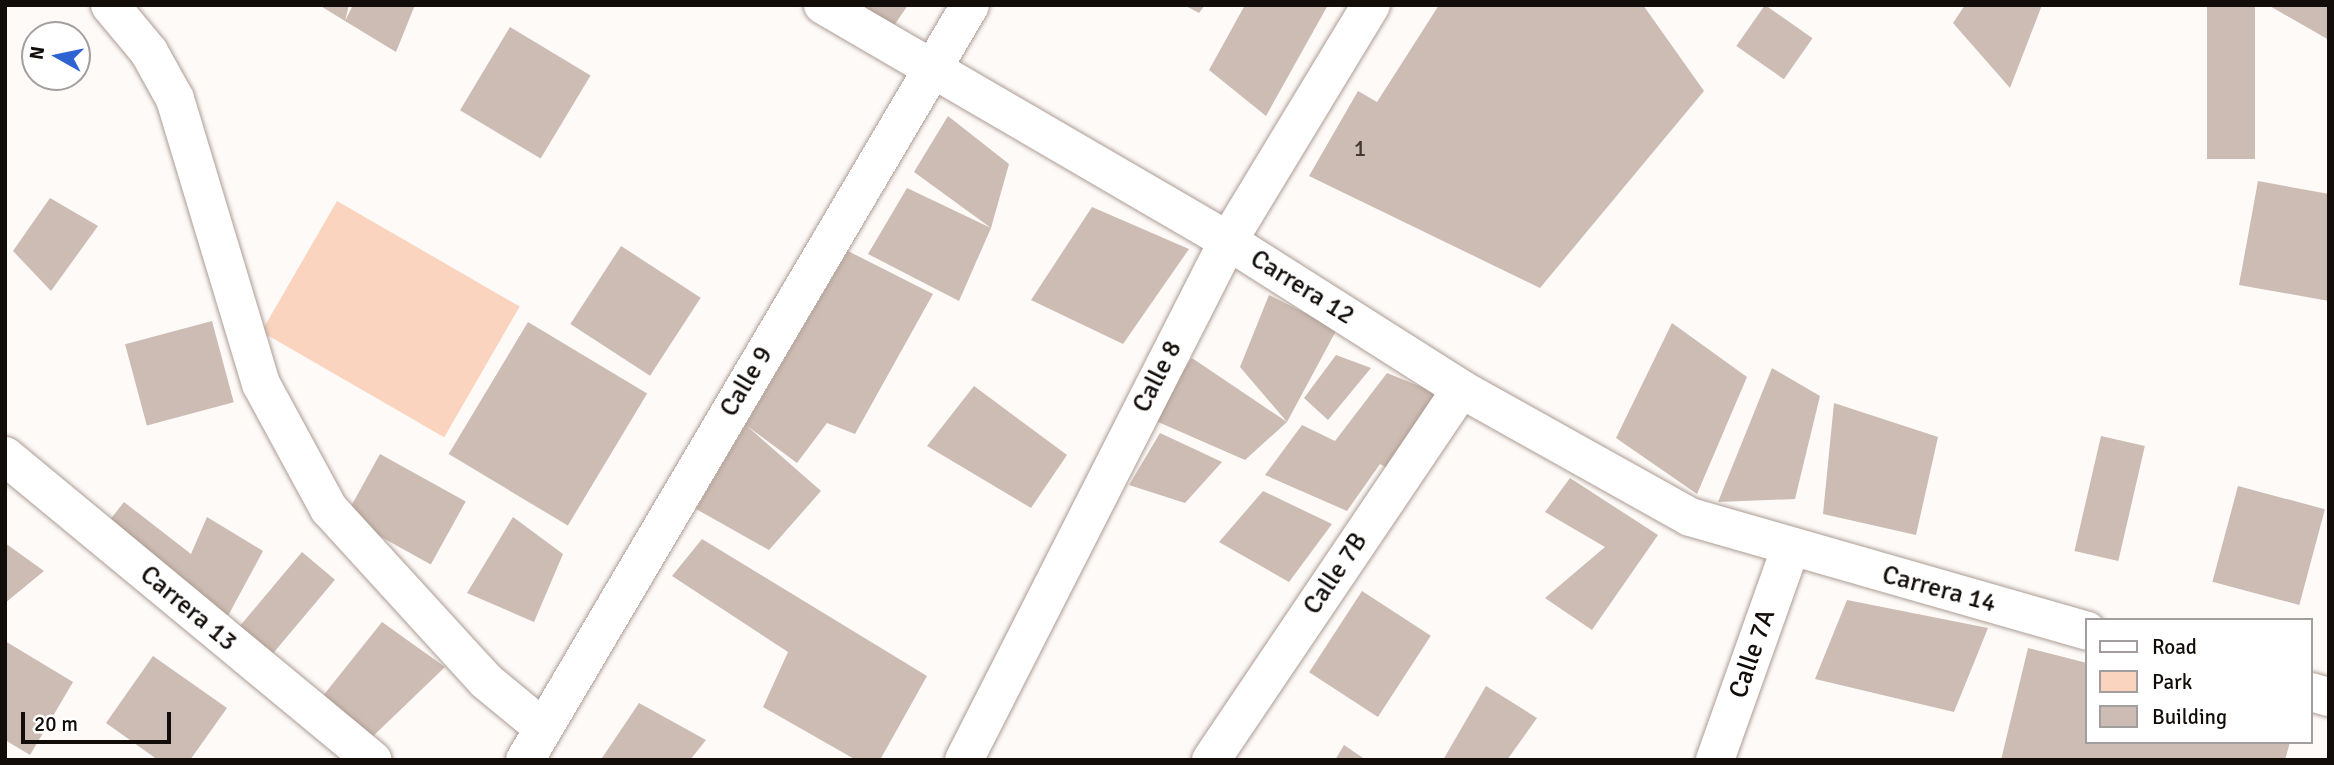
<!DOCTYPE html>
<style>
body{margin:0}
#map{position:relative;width:2334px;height:765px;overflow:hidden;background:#fdfaf8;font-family:Signika,sans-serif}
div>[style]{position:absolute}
.green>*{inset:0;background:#fad4be;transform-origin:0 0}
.building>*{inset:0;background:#cdbcb3;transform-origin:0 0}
.roads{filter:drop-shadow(0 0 2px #ac9c93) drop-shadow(0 0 2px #ac9c93)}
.minor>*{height:38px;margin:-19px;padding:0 19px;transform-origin:19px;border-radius:19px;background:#fff}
span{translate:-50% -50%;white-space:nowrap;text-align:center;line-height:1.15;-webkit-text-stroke:7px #fff;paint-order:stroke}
.number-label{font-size:23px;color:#423934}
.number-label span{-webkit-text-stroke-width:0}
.street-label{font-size:26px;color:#130d0a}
.frame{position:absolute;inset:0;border:7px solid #130d0a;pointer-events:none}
.legend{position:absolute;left:2085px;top:618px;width:228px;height:126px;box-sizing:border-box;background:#fff;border:2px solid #a19e9d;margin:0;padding:9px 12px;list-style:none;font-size:21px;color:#130d0a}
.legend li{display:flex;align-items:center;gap:14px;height:35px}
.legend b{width:35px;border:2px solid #a19e9d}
.north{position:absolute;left:21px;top:21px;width:70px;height:70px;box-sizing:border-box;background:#fff;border:2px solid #a19e9d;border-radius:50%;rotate:279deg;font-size:19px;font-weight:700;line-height:28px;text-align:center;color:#130d0a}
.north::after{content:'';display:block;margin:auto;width:24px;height:32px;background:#2e63d2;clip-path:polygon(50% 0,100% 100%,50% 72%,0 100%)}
.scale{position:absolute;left:21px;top:712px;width:150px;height:32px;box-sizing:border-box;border:4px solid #130d0a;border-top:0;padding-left:9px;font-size:21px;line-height:24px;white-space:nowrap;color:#130d0a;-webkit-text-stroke:5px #fff;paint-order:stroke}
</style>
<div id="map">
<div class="green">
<i style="left:337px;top:201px;width:211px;height:151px;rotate:30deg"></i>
</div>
<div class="building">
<i style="clip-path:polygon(319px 5px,349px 5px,345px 21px,353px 5px,415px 5px,396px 52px,345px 21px)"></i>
<i style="clip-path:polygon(856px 5px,908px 5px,891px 30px)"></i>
<i style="clip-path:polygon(1184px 5px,1205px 5px,1199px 13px)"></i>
<i style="clip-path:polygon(1245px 5px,1328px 5px,1266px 116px,1209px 70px)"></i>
<i style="clip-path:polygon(1439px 5px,1643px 5px,1704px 91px,1540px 288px,1309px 176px,1358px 91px,1377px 102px)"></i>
<i style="left:1765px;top:5px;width:58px;height:50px;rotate:35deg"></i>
<i style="clip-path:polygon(1965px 5px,2042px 5px,2010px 88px,1953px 23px)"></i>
<i style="left:2207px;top:5px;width:48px;height:154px"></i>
<i style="clip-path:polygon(2268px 5px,2329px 5px,2329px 40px)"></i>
<i style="left:510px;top:27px;width:94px;height:97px;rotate:31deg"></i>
<i style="clip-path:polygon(948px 116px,1009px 164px,991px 228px,959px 301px,868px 254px,907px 188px,991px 228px,914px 172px)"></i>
<i style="clip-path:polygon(2258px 181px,2329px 194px,2329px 301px,2239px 285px)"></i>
<i style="clip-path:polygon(50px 198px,98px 226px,51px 291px,13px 251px)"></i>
<i style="clip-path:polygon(1092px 207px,1189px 249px,1123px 344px,1031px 300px)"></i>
<i style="left:621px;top:246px;width:95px;height:93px;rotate:33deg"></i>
<i style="clip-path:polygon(848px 251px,933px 294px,855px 434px,827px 423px,797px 463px,747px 426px,821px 491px,769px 550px,696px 509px)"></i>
<i style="clip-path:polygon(1269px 295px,1337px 329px,1287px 422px,1240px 367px)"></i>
<i style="left:212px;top:321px;width:84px;height:90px;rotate:75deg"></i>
<i style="left:528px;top:322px;width:139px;height:154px;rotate:31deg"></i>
<i style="clip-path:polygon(1672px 323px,1747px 377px,1697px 494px,1616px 438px)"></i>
<i style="clip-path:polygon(1336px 355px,1371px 368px,1328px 420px,1304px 398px)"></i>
<i style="clip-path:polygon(1192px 358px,1287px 422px,1245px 460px,1149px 418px)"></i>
<i style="clip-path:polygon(1772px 368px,1820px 396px,1795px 499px,1718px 502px)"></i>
<i style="clip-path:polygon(1387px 373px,1446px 397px,1391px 470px,1380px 464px,1347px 511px,1265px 475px,1302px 425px,1335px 441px)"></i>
<i style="clip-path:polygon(974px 386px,1067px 455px,1031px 508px,927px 446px)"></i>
<i style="clip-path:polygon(1834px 403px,1938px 437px,1916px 535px,1823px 514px)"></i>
<i style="clip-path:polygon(1160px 433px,1222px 462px,1185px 503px,1129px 485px)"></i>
<i style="left:2101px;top:436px;width:45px;height:118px;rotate:13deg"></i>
<i style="left:380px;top:454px;width:98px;height:72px;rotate:29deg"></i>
<i style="clip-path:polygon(1570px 478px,1658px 535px,1592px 630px,1545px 598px,1605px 547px,1545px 512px)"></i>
<i style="left:2238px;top:486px;width:90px;height:99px;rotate:15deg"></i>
<i style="clip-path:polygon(1263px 491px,1332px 524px,1289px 582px,1219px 542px)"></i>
<i style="clip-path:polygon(124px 502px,191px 554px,207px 517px,263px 551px,223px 625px,102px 530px)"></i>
<i style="clip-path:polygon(513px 517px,563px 554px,534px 622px,467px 593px)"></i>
<i style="clip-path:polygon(702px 539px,927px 676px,880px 760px,856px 760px,763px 707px,788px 652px,672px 576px)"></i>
<i style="clip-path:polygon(5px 543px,44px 571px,5px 603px)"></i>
<i style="left:302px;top:552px;width:43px;height:106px;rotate:40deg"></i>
<i style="left:1362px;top:591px;width:82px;height:97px;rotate:33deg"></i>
<i style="clip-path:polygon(1847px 600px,1988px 628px,1954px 712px,1815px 679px)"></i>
<i style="clip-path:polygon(382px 622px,445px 667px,368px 741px,318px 702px)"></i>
<i style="clip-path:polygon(5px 641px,73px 682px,30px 755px,5px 740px)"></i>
<i style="clip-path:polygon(2028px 648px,2087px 663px,2087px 742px,2290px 742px,2285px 760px,2001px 760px)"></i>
<i style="clip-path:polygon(153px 656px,227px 708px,190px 760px,158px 760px,106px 723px)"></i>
<i style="clip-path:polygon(1486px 686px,1537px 718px,1507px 760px,1443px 760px)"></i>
<i style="clip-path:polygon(639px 703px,706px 740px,690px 760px,602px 758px)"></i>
<i style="clip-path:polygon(1344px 745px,1366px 760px,1335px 760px)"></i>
</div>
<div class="roads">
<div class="minor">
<i style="left:110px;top:5px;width:61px;rotate:50.3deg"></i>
<i style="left:149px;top:52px;width:54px;rotate:61deg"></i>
<i style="left:175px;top:99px;width:298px;rotate:73.2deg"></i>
<i style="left:261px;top:384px;width:142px;rotate:61.5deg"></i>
<i style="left:329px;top:509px;width:233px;rotate:47.6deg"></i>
<i style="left:486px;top:681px;width:74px;rotate:39.5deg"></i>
<i style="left:823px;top:5px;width:469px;rotate:30.2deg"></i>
<i style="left:1228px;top:241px;width:276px;rotate:32.4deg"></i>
<i style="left:1461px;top:389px;width:262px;rotate:29.2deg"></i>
<i style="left:1690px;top:517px;width:413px;rotate:16deg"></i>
<i style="left:5px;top:456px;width:477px;rotate:39.6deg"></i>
<i style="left:2311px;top:692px;width:19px;rotate:16deg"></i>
<i style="left:525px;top:760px;width:876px;rotate:-59.48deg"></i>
<i style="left:964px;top:760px;width:582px;rotate:-63.04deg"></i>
<i style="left:1228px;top:241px;width:276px;rotate:-58.8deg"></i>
<i style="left:1211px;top:760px;width:447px;rotate:-56deg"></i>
<i style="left:1715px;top:760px;width:224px;rotate:-70.4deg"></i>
</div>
</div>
<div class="number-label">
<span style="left:1360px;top:149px">1</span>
</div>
<div class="street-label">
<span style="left:1302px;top:288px;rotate:32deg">Carrera 12</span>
<span style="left:1158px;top:377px;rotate:-63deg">Calle 8</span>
<span style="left:747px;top:382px;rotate:-59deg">Calle 9</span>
<span style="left:1336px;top:574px;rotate:-56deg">Calle 7B</span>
<span style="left:1939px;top:590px;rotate:15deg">Carrera 14</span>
<span style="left:188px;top:609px;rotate:40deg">Carrera 13</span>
<span style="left:1753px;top:654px;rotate:-71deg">Calle 7A</span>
</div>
<div class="frame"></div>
<ul class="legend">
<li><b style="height:9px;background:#fff"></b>Road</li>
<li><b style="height:19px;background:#fad4be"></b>Park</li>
<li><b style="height:19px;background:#cdbcb3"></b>Building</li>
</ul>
<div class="north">N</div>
<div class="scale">20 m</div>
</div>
